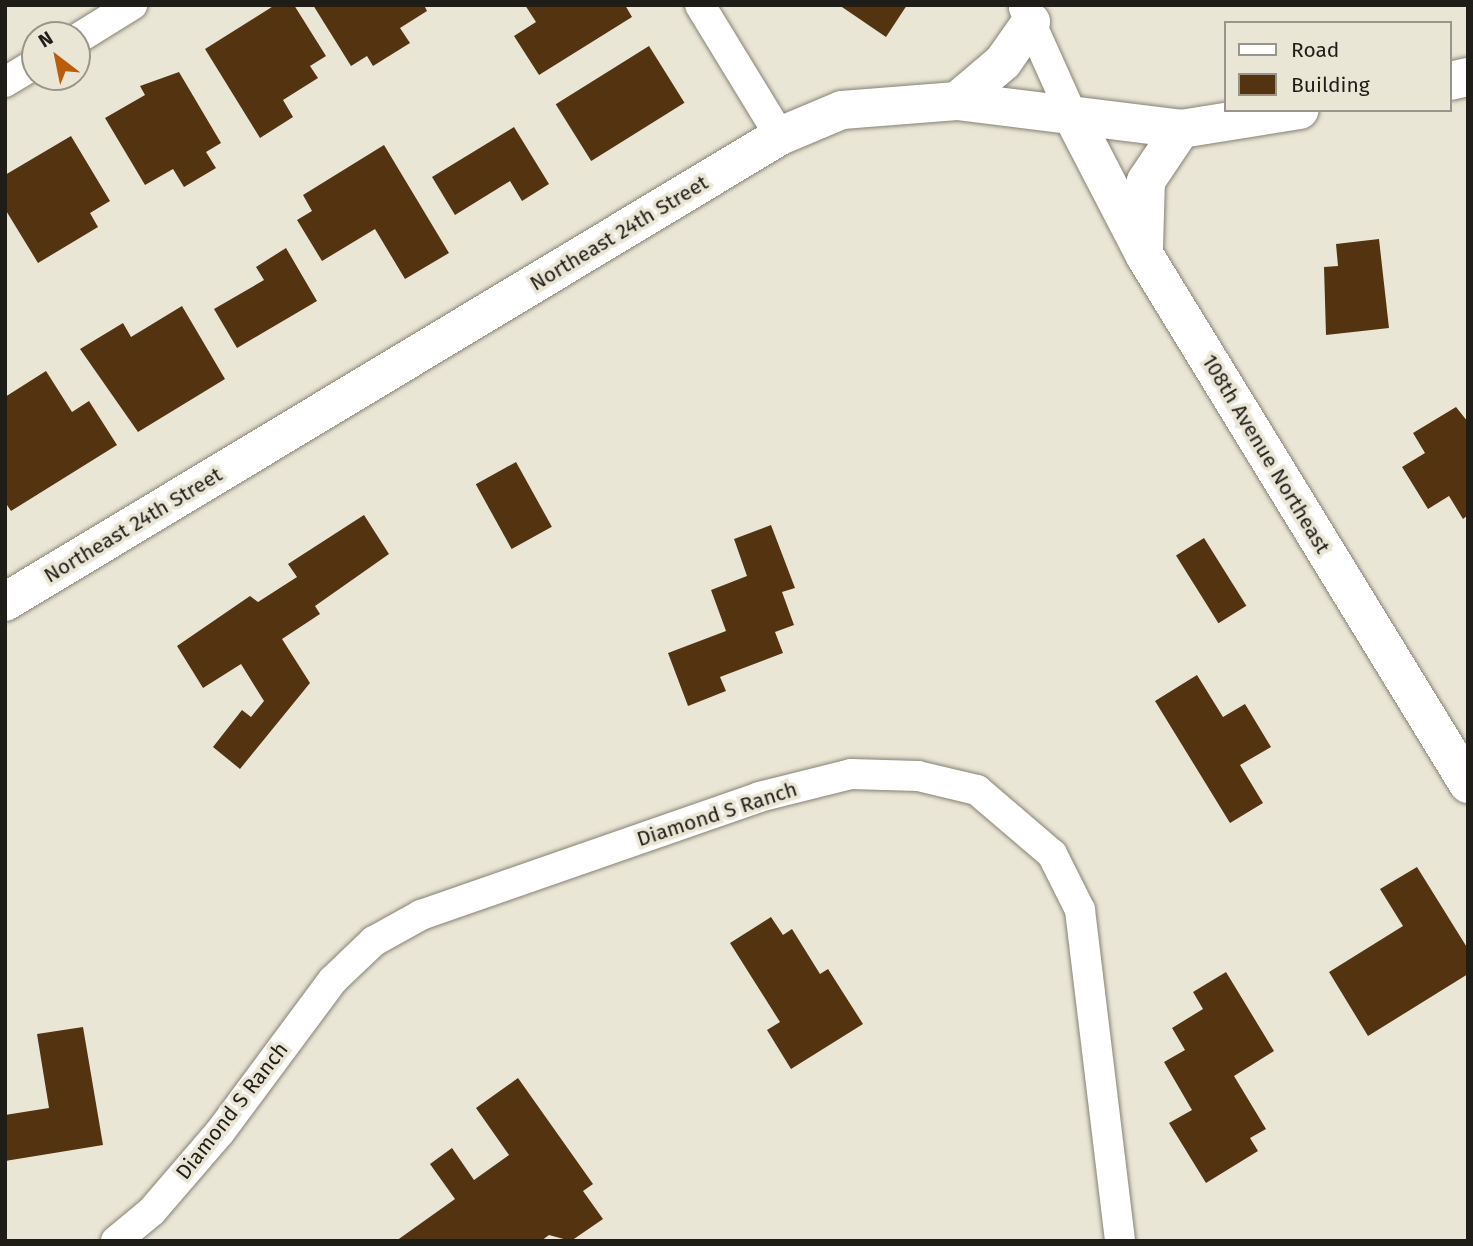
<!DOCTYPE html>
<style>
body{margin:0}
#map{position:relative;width:1473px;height:1246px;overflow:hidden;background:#eae6d6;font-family:"Fira Sans",sans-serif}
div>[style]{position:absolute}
.building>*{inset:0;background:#543410;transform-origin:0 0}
.roads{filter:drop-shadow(0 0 2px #868274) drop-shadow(0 0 2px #868274)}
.minor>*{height:30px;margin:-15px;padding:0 15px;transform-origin:15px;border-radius:15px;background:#fff}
.secondary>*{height:38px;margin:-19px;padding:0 19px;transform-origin:19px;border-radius:19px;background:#fff}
span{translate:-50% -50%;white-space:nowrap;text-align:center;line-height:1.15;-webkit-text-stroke:7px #eae6d6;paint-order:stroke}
.street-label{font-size:21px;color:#1e1d17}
.frame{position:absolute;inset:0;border:7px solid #1e1d17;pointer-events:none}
.legend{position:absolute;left:1224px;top:21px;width:228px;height:91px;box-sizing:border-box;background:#eae6d6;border:2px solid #98968a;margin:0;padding:9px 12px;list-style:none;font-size:21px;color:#1e1d17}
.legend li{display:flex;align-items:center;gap:14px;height:35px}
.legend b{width:35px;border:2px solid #98968a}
.north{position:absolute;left:21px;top:21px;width:70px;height:70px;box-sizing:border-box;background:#eae6d6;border:2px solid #98968a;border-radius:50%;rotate:328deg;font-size:19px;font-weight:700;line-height:28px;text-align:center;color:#1e1d17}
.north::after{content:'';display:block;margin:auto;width:24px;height:32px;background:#ba5d0b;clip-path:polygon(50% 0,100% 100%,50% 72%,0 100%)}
</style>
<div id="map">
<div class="building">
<i style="clip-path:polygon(275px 5px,294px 5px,326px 56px,310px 66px,318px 78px,283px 100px,293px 117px,260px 138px,205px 49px)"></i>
<i style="clip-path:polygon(313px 5px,424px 5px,427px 11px,400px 28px,410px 43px,373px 66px,367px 56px,351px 66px)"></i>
<i style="clip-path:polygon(525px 5px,625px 5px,632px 17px,539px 75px,514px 36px,536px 22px)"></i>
<i style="clip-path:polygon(839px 5px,907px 5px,886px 37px)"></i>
<i style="left:649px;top:46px;width:67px;height:110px;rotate:58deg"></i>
<i style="clip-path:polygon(179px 72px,221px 143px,206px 152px,216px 168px,184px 187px,173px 169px,145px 185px,105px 118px,145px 95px,140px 86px)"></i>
<i style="clip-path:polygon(514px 127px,549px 184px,522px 201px,510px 181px,455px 215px,432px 177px)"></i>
<i style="clip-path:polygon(71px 136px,110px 201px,90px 213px,98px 227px,38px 263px,5px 209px,5px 175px)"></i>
<i style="clip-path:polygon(384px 145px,449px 253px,405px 279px,375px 229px,322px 261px,297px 220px,312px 211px,303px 195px)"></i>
<i style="clip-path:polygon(1379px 239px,1389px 328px,1326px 335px,1324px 267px,1338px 266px,1336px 244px)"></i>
<i style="clip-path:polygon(286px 248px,317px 301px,237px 348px,214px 309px,264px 280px,256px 267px)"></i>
<i style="clip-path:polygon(182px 306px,225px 379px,138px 432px,80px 349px,123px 323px,131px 337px)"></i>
<i style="clip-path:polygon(46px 371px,72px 412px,89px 401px,117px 445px,11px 511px,5px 502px,5px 397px)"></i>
<i style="clip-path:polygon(1456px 407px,1468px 422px,1468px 515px,1463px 519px,1449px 496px,1428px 509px,1402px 467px,1425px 453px,1413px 433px)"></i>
<i style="left:516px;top:462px;width:74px;height:46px;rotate:61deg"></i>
<i style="clip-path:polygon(364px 515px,389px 554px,315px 606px,320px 614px,282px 639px,310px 683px,240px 769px,213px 747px,242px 710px,251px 717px,264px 701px,241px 664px,203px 688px,177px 646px,250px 596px,258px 602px,297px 577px,288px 564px)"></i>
<i style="clip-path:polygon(771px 525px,795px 588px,782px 592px,794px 625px,775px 632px,783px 653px,720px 677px,726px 691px,688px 706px,668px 653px,726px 631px,711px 590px,747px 576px,734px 539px)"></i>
<i style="left:1204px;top:538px;width:80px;height:33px;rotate:58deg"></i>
<i style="clip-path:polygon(1197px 675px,1223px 717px,1245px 704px,1271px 747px,1240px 765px,1263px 803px,1230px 823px,1155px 701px)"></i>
<i style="clip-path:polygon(1417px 867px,1468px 949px,1468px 974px,1368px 1036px,1329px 972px,1403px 926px,1380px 889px)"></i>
<i style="clip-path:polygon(771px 917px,783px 935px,792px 929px,820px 974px,828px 969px,863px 1024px,791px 1069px,767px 1030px,780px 1022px,730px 943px)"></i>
<i style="clip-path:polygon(1226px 972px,1274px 1051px,1234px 1076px,1266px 1129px,1250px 1138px,1258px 1151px,1206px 1183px,1169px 1123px,1192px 1110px,1164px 1062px,1185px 1050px,1172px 1028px,1203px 1009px,1193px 992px)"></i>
<i style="clip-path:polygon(83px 1027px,103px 1145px,5px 1161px,5px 1115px,49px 1108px,37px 1034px)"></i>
<i style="clip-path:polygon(518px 1078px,593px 1184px,583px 1191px,603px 1219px,571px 1241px,549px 1235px,541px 1241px,396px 1241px,455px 1199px,430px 1164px,452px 1148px,474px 1180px,509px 1155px,476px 1108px)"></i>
</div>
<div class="roads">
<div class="minor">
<i style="left:700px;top:5px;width:153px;rotate:58.6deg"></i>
<i style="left:1024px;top:8px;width:122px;rotate:65.8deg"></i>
<i style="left:77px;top:39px;width:65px;rotate:-31.7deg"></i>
<i style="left:5px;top:82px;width:35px;rotate:-31deg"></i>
<i style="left:116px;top:1241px;width:47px;rotate:-39.8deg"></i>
<i style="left:152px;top:1211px;width:104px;rotate:-49.3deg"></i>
<i style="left:220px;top:1132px;width:189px;rotate:-53.4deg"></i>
<i style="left:333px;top:980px;width:57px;rotate:-43.6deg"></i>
<i style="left:374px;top:941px;width:54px;rotate:-29deg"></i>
<i style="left:421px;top:915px;width:358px;rotate:-19.2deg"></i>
<i style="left:759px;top:797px;width:95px;rotate:-14deg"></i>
<i style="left:851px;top:774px;width:67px;rotate:1.7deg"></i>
<i style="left:918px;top:776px;width:61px;rotate:13.3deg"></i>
<i style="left:977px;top:790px;width:99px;rotate:40.5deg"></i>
<i style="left:1052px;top:854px;width:63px;rotate:63.4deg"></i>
<i style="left:1080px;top:910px;width:333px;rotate:83.1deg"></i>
</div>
<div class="secondary">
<i style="left:1450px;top:81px;width:18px;rotate:-13deg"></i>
<i style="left:957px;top:101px;width:60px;rotate:-40.3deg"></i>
<i style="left:1003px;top:62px;width:49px;rotate:-55deg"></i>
<i style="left:1074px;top:119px;width:154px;rotate:62.6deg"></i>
<i style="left:1145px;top:256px;width:619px;rotate:58.54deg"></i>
<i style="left:1144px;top:247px;width:66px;rotate:-88.3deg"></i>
<i style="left:1146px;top:181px;width:63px;rotate:-56.1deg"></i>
<i style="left:5px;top:602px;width:904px;rotate:-31.02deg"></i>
<i style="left:780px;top:136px;width:67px;rotate:-22.8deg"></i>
<i style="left:842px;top:110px;width:115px;rotate:-4.5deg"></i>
<i style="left:957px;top:101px;width:226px;rotate:7.1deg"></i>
<i style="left:1181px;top:129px;width:120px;rotate:-9.1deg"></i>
</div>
</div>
<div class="street-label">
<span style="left:619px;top:233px;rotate:-31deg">Northeast 24th Street</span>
<span style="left:1266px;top:454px;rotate:59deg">108th Avenue Northeast</span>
<span style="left:133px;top:525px;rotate:-31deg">Northeast 24th Street</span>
<span style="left:717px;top:814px;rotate:-18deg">Diamond S Ranch</span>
<span style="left:232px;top:1111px;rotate:-52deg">Diamond S Ranch</span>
</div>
<div class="frame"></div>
<ul class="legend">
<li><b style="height:9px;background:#fff"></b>Road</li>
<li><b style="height:19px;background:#543410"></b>Building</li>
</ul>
<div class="north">N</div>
</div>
